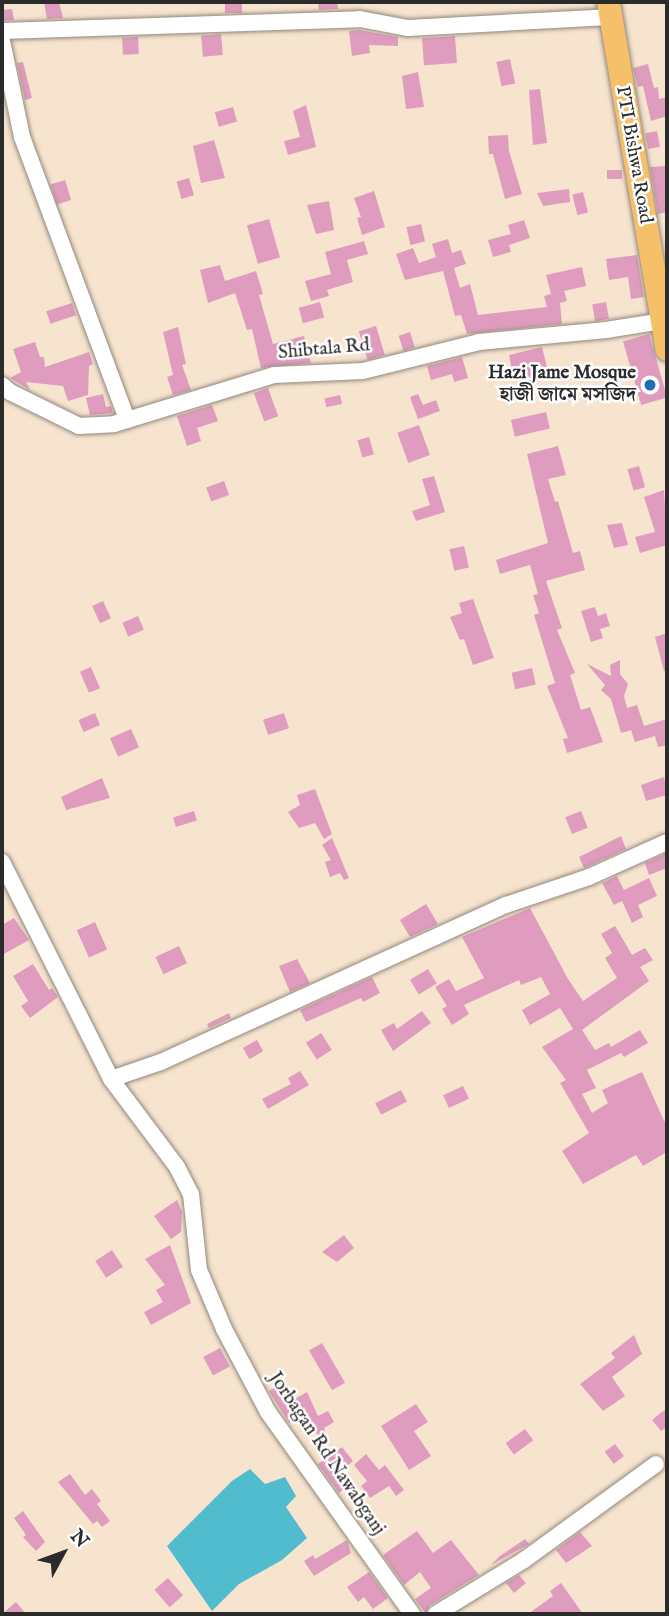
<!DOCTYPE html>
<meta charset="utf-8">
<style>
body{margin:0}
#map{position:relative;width:669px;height:1616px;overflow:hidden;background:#f7e4cf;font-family:"IM FELL English","Noto Serif Bengali",serif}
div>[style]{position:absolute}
.water>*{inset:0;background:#51bccd}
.building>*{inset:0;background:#e09cbe;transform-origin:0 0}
.roads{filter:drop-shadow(0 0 2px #91887d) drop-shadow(0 0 2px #91887d)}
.minor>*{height:16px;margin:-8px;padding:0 8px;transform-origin:8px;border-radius:8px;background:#fff}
.highway>*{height:23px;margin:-11.5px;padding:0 11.5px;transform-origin:11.5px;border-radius:11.5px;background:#f6c06b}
.dots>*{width:19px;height:19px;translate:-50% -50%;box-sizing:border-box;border:4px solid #fff;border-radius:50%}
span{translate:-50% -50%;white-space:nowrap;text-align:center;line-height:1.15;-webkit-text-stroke:5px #fff;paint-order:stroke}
.street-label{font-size:19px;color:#2b2b2b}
.poi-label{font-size:19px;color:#2b2b2b;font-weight:700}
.right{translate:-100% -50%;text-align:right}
.frame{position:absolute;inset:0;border:4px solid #2b2b2b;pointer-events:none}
.north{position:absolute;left:28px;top:1518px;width:70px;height:70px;-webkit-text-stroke:5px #fff;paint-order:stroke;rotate:49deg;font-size:19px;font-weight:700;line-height:28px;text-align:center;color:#2b2b2b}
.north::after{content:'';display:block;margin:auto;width:24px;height:32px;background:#2b2b2b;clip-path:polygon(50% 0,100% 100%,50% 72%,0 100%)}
</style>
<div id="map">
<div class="water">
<i style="clip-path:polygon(250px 1469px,265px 1484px,285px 1477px,296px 1496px,286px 1507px,307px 1538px,282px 1560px,239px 1584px,212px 1611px,167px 1546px,232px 1481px)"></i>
</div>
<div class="building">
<i style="clip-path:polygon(44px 2px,59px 2px,63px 18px,47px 19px)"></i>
<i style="left:225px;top:2px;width:17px;height:11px"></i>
<i style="clip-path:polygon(318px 2px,337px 2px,338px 9px,319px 10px)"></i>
<i style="clip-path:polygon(12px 9px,14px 20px,2px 21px,2px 10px)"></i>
<i style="clip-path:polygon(359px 30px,398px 37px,398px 46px,369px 45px,370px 53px,352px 56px,349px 31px)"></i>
<i style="left:221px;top:34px;width:21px;height:20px;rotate:85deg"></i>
<i style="left:455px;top:36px;width:27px;height:33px;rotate:86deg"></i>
<i style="left:138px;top:37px;width:17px;height:16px;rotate:87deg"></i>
<i style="left:510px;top:59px;width:25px;height:14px;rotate:78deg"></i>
<i style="clip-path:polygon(23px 62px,32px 98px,25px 100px,17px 63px)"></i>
<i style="clip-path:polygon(648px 64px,654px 88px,658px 87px,659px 99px,667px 97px,667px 116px,651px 121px,643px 86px,638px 87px,633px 68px)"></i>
<i style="clip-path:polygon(418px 72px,424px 107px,406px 109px,402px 76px)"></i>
<i style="clip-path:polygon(540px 89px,547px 143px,533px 145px,529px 90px)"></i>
<i style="clip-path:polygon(306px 105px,316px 147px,288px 155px,284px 141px,300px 137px,293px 111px)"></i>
<i style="left:233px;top:107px;width:15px;height:19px;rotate:74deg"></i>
<i style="left:657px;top:131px;width:16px;height:12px;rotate:79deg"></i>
<i style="clip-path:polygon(508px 135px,509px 151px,522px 194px,505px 199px,493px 154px,489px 154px,488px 136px)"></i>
<i style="clip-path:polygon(214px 140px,225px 178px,201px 183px,193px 146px)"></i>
<i style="clip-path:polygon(666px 166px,667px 212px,658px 214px,650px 167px)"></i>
<i style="left:622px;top:170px;width:9px;height:15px;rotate:90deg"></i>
<i style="left:189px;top:178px;width:18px;height:13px;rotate:74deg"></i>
<i style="left:65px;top:180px;width:21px;height:15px;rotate:73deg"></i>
<i style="clip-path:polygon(569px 189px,570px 202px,543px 206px,537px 193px)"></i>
<i style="clip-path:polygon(374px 191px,385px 227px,362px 235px,357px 218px,361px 217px,354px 198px)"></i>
<i style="left:583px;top:192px;width:21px;height:11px;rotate:76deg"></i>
<i style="clip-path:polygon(329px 201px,334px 230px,316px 234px,307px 205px)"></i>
<i style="left:269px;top:219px;width:40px;height:23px;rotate:74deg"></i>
<i style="clip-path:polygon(524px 220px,530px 238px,509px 245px,511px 252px,493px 257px,488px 240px,511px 234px,508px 225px)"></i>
<i style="left:421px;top:224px;width:18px;height:15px;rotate:77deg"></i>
<i style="clip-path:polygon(448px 239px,452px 253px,461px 250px,466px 264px,454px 268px,460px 288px,470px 284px,478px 315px,547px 307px,544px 296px,551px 294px,546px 275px,582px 267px,586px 286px,564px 291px,567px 301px,560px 303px,562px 324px,467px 334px,461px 315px,455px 316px,443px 271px,405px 280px,396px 254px,413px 248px,419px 263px,436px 257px,432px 244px)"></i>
<i style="clip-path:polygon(364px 241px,368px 254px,347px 260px,353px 282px,327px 290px,329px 296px,311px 301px,305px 281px,331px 274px,325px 252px)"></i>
<i style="clip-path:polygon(637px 255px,644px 297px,631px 299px,628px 277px,609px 280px,606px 259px)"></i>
<i style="clip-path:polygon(220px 265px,225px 281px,256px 271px,263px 294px,259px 295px,273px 344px,304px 336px,311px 363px,261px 368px,252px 329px,247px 330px,235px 293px,208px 303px,200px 270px)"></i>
<i style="left:320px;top:302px;width:16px;height:22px;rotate:75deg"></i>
<i style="left:606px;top:302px;width:17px;height:14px;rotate:80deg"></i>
<i style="left:72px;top:303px;width:13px;height:27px;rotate:72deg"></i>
<i style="left:376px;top:326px;width:30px;height:18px;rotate:73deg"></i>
<i style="clip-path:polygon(178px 327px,186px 364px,182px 365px,191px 390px,173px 395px,167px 377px,173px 375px,163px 332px)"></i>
<i style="left:410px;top:332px;width:16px;height:12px;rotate:72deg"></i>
<i style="left:649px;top:334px;width:66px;height:27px;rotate:74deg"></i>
<i style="clip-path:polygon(35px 342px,40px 357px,44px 357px,45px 367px,89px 352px,93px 364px,89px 366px,88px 395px,68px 401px,63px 386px,26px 382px,30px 390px,10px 378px,21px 372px,13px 349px)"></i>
<i style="clip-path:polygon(542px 347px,549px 375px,514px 380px,509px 355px)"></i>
<i style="clip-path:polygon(462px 357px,468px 378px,454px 382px,452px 374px,431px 380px,427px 366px)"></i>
<i style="left:268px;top:388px;width:30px;height:15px;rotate:70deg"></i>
<i style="clip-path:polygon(103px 394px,106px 407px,111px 406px,113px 413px,90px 415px,86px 398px)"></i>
<i style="clip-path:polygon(418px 394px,423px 405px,436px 400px,440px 411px,418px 419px,410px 397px)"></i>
<i style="left:340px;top:395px;width:9px;height:16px;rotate:77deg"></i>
<i style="clip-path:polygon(212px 405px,218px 421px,197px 428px,201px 441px,187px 446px,177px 416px)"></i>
<i style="left:546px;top:412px;width:17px;height:36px;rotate:77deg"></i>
<i style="left:419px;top:425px;width:32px;height:23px;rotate:70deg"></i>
<i style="left:369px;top:437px;width:18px;height:12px;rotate:74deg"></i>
<i style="clip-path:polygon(558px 446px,566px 475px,548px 479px,555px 502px,558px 501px,573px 553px,580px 551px,585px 570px,546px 581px,562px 628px,557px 630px,575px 673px,570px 675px,581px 710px,590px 707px,603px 742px,567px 753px,563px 739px,568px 738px,547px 686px,555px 683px,534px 615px,539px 613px,533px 595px,538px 594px,530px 565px,500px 574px,496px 560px,548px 543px,527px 454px)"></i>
<i style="left:639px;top:466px;width:22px;height:12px;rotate:74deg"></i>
<i style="clip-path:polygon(434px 476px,445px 512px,416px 521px,412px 511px,430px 505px,422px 479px)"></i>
<i style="left:224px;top:481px;width:15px;height:19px;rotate:70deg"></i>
<i style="clip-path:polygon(664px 490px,667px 545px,640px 553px,635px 537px,655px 532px,644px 497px)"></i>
<i style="clip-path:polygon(622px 523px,628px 545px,614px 548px,607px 525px)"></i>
<i style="left:464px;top:546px;width:22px;height:15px;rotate:77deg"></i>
<i style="clip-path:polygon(473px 599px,494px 658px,473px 665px,464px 639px,460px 640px,450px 617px,462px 613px,459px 603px)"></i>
<i style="left:103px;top:601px;width:19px;height:12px;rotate:65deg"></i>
<i style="clip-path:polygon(595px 607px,598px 616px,606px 613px,610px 626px,600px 629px,603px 638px,591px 642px,581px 611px)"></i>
<i style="left:138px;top:616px;width:15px;height:17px;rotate:67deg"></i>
<i style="clip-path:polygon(667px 633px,667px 670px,664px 671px,655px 637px)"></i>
<i style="clip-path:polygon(620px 660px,620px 674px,628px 684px,624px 696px,627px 708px,637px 705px,644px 726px,667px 719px,667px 745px,658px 747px,655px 736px,635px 742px,631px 730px,621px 733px,611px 699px,601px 690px,605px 685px,587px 664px,611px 676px,610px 665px)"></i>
<i style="left:91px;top:667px;width:23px;height:12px;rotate:67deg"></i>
<i style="left:532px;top:668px;width:17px;height:21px;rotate:77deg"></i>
<i style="left:95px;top:713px;width:13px;height:18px;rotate:67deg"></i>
<i style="left:284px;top:713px;width:16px;height:22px;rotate:72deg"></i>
<i style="left:131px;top:729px;width:20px;height:23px;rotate:66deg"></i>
<i style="clip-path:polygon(664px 777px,667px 795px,646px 801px,641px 785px)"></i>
<i style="clip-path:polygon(102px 778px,110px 798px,66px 810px,61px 797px)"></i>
<i style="clip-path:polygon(315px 789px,332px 834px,324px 839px,315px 823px,299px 828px,288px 812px,300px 805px,297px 795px)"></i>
<i style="left:194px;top:811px;width:10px;height:22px;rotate:73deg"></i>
<i style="left:581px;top:811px;width:18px;height:17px;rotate:68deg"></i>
<i style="clip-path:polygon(621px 836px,626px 849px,584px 868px,579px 857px)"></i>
<i style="clip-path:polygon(332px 838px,349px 878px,344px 880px,340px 873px,330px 877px,325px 862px,331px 860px,322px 845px)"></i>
<i style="clip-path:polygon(667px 853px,667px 868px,649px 875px,645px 863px)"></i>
<i style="clip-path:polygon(617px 876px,624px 890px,649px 878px,657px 896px,638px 905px,643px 917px,632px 923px,622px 901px,614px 905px,602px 883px)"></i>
<i style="clip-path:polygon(426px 904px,438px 924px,410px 937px,400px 920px)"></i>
<i style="clip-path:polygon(530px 908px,568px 979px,583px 1001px,617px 978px,605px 958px,612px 953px,601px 934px,615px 926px,632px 955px,645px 948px,653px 960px,640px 967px,649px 981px,582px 1030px,595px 1050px,609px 1043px,611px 1047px,640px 1030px,648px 1043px,624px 1057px,621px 1053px,587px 1070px,596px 1088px,582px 1094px,592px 1113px,608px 1103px,602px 1090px,642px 1072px,667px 1127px,667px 1152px,643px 1166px,636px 1155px,583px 1184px,562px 1151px,589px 1133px,560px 1083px,566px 1080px,542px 1047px,573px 1029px,560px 1008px,530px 1025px,522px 1010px,550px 994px,541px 977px,521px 985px,519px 980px,464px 1005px,469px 1014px,452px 1025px,442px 1009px,447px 1006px,435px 987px,449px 979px,456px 991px,484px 978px,462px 937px)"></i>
<i style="clip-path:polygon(14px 918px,29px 940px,2px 955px,2px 925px)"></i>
<i style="left:95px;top:922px;width:30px;height:20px;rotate:66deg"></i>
<i style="left:179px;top:946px;width:19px;height:26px;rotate:65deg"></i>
<i style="clip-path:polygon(297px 959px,310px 983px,290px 992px,279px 966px)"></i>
<i style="clip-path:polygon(33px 964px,49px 990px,52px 988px,58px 997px,30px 1018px,21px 1006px,28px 1001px,13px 976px)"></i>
<i style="left:428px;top:969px;width:17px;height:21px;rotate:59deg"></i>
<i style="clip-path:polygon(372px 977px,380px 993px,363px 1002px,361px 998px,306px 1022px,300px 1010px)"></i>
<i style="clip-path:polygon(422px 1011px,431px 1023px,393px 1051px,381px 1030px,394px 1023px,397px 1029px)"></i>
<i style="clip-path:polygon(229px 1013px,231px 1018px,209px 1028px,207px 1024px)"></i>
<i style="left:321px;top:1033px;width:20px;height:18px;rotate:57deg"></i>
<i style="left:257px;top:1040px;width:13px;height:16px;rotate:61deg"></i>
<i style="clip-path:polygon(300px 1071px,309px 1085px,268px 1109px,262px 1099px,291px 1084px,288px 1078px)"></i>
<i style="left:463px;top:1086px;width:14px;height:22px;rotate:65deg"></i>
<i style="left:401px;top:1090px;width:13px;height:29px;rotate:63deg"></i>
<i style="clip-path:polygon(177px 1200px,182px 1212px,181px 1232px,171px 1239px,154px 1216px)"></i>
<i style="clip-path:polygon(344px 1235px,354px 1248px,337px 1262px,322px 1252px)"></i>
<i style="clip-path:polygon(170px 1245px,191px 1303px,151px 1325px,144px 1312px,163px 1302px,156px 1290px,165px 1285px,145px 1259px)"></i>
<i style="left:112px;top:1250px;width:20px;height:20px;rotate:57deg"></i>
<i style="clip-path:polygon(634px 1335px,642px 1354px,612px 1377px,625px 1396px,603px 1411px,580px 1384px,615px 1358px,611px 1353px)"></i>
<i style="left:322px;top:1343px;width:46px;height:15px;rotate:60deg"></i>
<i style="left:220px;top:1348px;width:21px;height:19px;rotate:62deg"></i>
<i style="clip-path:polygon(283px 1382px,293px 1400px,307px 1392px,318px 1416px,328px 1411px,334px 1422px,324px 1428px,328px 1439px,321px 1442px,307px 1415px,289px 1423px,269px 1391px)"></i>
<i style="clip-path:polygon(416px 1404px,428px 1422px,414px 1431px,431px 1456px,409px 1470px,381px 1426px)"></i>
<i style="clip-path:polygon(667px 1408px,667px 1427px,661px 1431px,652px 1420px)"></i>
<i style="left:525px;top:1429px;width:14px;height:24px;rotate:54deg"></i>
<i style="left:615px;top:1444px;width:15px;height:13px;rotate:53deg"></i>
<i style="clip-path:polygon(342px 1447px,353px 1461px,335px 1475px,345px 1488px,339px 1493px,318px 1464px)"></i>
<i style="clip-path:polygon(366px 1454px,379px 1470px,385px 1465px,404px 1490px,396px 1496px,389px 1486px,370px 1498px,361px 1486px,367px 1481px,354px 1465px)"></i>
<i style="clip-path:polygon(70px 1474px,85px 1495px,92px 1489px,101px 1501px,97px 1504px,110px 1521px,102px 1527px,97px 1521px,93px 1524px,58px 1482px)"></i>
<i style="clip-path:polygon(23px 1511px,45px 1542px,36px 1551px,23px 1537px,26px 1535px,14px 1518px)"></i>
<i style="clip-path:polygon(417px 1531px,433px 1553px,451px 1540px,479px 1575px,430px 1605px,426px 1614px,415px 1599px,431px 1588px,420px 1572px,404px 1585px,383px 1555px)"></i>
<i style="clip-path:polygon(580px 1532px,592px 1546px,566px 1563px,556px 1550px)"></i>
<i style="clip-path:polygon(525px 1539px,529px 1544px,491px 1565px,500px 1556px)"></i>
<i style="clip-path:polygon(347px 1540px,351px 1553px,314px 1576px,304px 1561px,313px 1555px,315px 1559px)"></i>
<i style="clip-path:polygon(369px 1572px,388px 1598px,373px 1609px,364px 1597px,358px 1602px,347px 1587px)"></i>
<i style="clip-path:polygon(519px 1575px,526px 1583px,514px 1593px,506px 1583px)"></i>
<i style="left:168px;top:1578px;width:23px;height:18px;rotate:49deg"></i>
<i style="clip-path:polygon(561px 1583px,583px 1614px,528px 1614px,553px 1596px,550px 1591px)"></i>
<i style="clip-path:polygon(16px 1602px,26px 1614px,2px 1614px)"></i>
</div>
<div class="roads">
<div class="minor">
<i style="left:2px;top:31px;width:358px;rotate:-1.9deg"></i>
<i style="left:360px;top:19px;width:49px;rotate:10.6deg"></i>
<i style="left:408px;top:28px;width:201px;rotate:-3.1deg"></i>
<i style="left:2px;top:41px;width:98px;rotate:78.2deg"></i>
<i style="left:22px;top:137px;width:302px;rotate:69.6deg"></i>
<i style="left:2px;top:385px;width:11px;rotate:41deg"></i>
<i style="left:10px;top:392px;width:77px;rotate:26.2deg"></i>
<i style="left:79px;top:426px;width:35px;rotate:-3deg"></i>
<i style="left:114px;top:424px;width:167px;rotate:-17deg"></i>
<i style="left:274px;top:375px;width:89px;rotate:-2.6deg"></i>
<i style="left:363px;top:371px;width:120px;rotate:-14deg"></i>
<i style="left:479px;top:342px;width:128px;rotate:-5.4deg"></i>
<i style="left:606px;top:330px;width:58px;rotate:-9deg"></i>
<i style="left:2px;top:862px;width:243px;rotate:63.3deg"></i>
<i style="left:111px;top:1079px;width:110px;rotate:53.1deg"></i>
<i style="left:177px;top:1167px;width:30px;rotate:63deg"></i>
<i style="left:191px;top:1194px;width:76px;rotate:84deg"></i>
<i style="left:199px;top:1270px;width:64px;rotate:67deg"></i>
<i style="left:224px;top:1329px;width:94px;rotate:62.1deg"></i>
<i style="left:268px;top:1412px;width:248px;rotate:54.5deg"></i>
<i style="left:111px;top:1079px;width:53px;rotate:-18.8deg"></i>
<i style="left:161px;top:1062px;width:379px;rotate:-24.5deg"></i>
<i style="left:506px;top:905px;width:88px;rotate:-18.6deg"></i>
<i style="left:589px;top:877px;width:85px;rotate:-24.2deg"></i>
<i style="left:436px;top:1614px;width:103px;rotate:-31.5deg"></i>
<i style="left:524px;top:1560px;width:163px;rotate:-36deg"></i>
</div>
<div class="highway">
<i style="left:608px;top:2px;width:352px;rotate:80.4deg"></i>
</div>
</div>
<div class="dots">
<i style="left:650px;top:385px;background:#1f6fb2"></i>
</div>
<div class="street-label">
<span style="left:633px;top:155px;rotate:80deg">PTI Bishwa Road</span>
<span style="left:324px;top:350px;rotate:-5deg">Shibtala Rd</span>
<span style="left:326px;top:1454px;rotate:56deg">Jorbagan Rd Nawabganj</span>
</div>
<div class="poi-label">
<span class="right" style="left:636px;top:385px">Hazi Jame Mosque<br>হাজী জামে মসজিদ</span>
</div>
<div class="frame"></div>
<div class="north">N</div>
</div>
